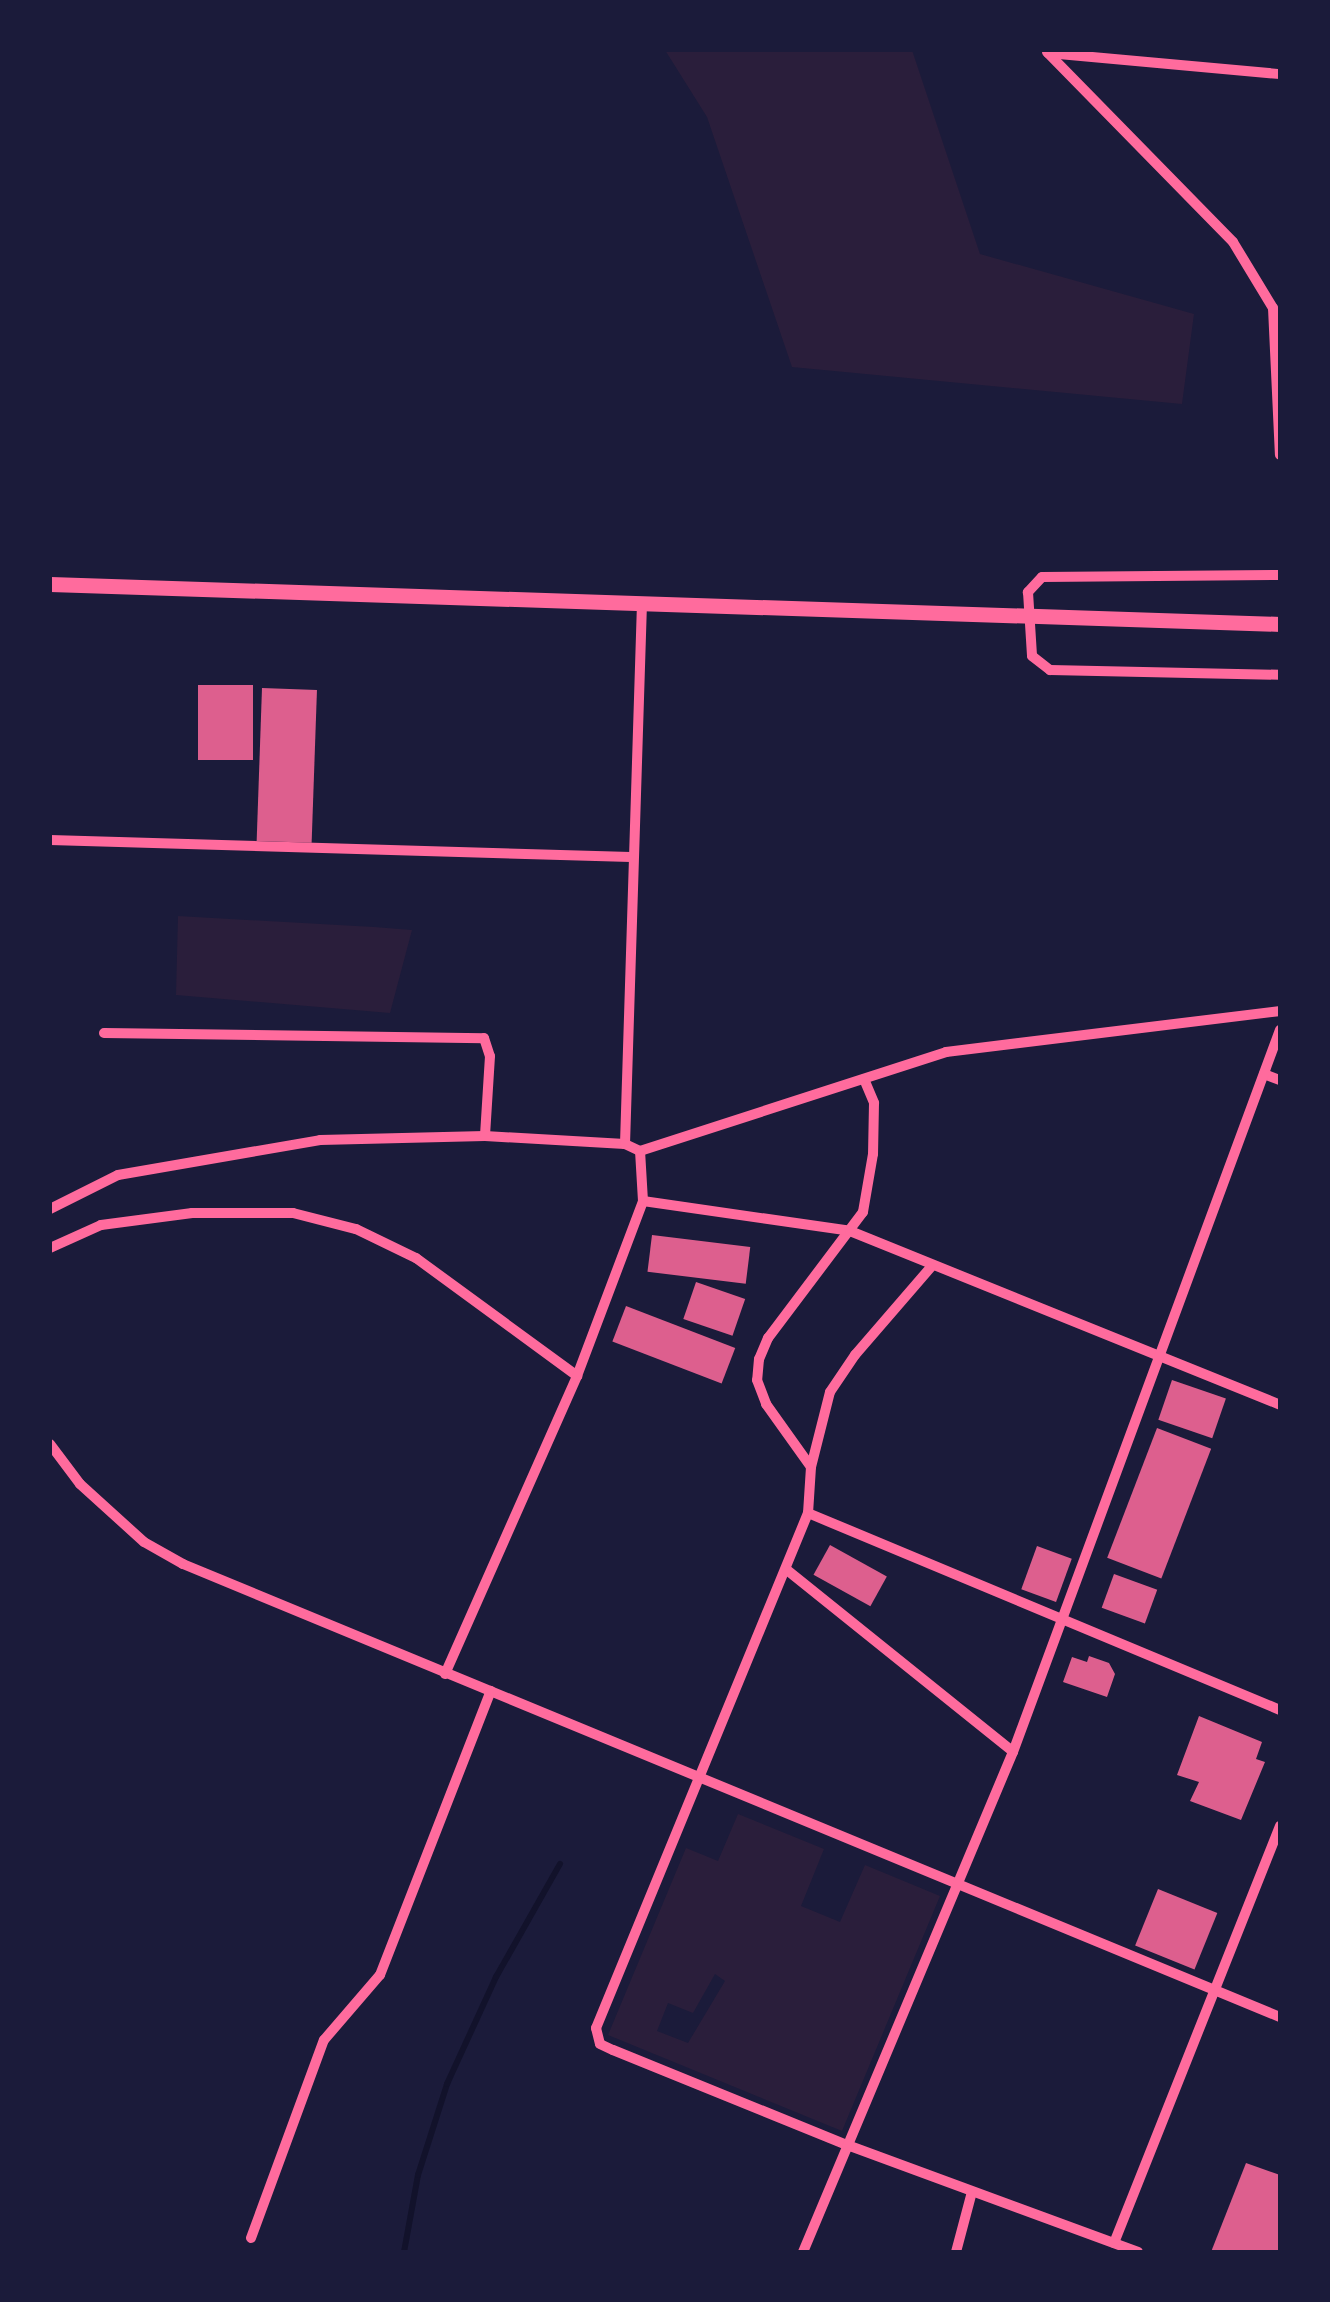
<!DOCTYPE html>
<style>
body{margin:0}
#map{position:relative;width:1330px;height:2302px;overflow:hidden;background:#1b1b3a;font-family:Figtree,sans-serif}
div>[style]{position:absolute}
.green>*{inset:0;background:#2a1e3b}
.stream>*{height:6px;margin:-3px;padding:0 3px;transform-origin:3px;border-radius:3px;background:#12122b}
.building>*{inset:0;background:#dd5f8e;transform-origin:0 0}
.minor>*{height:10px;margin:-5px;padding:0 5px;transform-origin:5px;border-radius:5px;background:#ff6b9d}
.trunk>*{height:15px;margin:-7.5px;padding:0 7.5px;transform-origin:7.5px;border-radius:7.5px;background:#ff6b9d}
span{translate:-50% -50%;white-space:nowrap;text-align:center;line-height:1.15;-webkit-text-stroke:8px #1b1b3a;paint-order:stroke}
.frame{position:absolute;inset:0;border:52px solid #1b1b3a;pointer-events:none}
</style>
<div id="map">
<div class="green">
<i style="clip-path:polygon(665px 50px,912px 50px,980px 254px,1194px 314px,1182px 404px,792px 367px,707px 117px)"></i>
<i style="clip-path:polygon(178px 916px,374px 927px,412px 930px,390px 1013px,176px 995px)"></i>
<i style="clip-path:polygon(evenodd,738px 1814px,824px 1849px,801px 1906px,840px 1922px,865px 1865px,940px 1896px,842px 2131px,608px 2035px,686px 1848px,718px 1861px,738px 1814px,715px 1974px,725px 1981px,688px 2043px,657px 2031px,668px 2003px,693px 2013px,715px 1974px)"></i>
</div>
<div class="stream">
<i style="left:404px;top:2252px;width:78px;rotate:-79.7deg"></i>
<i style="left:418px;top:2175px;width:96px;rotate:-72.3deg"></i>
<i style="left:447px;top:2084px;width:118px;rotate:-65.4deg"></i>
<i style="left:496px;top:1977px;width:130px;rotate:-60.5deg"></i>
</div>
<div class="building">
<i style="left:198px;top:685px;width:55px;height:75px"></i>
<i style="left:262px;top:688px;width:55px;height:153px;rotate:2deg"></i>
<i style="left:652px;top:1235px;width:99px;height:37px;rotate:7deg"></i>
<i style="left:696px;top:1282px;width:52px;height:39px;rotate:19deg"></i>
<i style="left:626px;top:1306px;width:117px;height:38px;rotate:21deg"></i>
<i style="left:1172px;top:1380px;width:57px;height:42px;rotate:19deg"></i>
<i style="left:1157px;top:1428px;width:58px;height:139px;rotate:21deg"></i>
<i style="left:830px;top:1545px;width:65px;height:34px;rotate:29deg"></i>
<i style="left:1037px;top:1546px;width:37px;height:46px;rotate:20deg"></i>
<i style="left:1114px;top:1574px;width:46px;height:36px;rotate:20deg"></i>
<i style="clip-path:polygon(1089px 1656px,1109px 1663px,1115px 1674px,1107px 1697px,1063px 1682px,1072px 1657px,1087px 1662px)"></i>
<i style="clip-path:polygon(1199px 1716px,1262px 1742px,1256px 1759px,1265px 1762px,1241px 1820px,1190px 1801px,1199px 1782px,1177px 1775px)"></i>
<i style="left:1158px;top:1889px;width:64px;height:61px;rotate:22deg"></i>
<i style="clip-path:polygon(1246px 2163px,1280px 2175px,1280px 2252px,1211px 2252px)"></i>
</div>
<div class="minor">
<i style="left:1047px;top:52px;width:266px;rotate:45.6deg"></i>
<i style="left:1233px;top:242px;width:77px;rotate:58.8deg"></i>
<i style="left:1273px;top:308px;width:147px;rotate:87.3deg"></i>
<i style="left:1048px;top:53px;width:233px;rotate:5.2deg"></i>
<i style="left:1280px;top:575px;width:238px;rotate:179.5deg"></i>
<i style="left:1042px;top:577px;width:21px;rotate:133deg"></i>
<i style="left:1028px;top:592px;width:64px;rotate:86.4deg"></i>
<i style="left:1032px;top:656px;width:23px;rotate:38deg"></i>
<i style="left:1050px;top:670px;width:230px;rotate:1.2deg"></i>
<i style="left:50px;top:840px;width:581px;rotate:1.68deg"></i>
<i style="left:104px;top:1033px;width:380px;rotate:0.8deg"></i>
<i style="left:484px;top:1038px;width:19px;rotate:72deg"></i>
<i style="left:490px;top:1056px;width:80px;rotate:93.6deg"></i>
<i style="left:1264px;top:1074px;width:17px;rotate:21deg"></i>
<i style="left:864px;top:1079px;width:26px;rotate:67deg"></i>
<i style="left:874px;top:1103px;width:51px;rotate:91.1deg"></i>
<i style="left:873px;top:1154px;width:59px;rotate:99.8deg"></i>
<i style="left:863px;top:1212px;width:158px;rotate:127deg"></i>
<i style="left:768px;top:1338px;width:23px;rotate:113deg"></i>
<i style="left:759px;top:1359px;width:21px;rotate:95deg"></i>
<i style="left:757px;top:1380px;width:26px;rotate:69deg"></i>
<i style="left:766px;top:1404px;width:77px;rotate:54.5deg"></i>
<i style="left:811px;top:1467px;width:46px;rotate:93.7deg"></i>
<i style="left:808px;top:1513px;width:557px;rotate:112.37deg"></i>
<i style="left:596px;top:2028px;width:16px;rotate:76deg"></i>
<i style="left:600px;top:2044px;width:14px;rotate:25deg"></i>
<i style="left:613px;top:2050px;width:256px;rotate:22.1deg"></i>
<i style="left:850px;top:2146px;width:307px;rotate:20.2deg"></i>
<i style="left:625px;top:1144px;width:542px;rotate:-88.2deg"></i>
<i style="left:643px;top:1201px;width:209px;rotate:8.2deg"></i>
<i style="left:850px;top:1231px;width:464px;rotate:22deg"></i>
<i style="left:50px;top:1209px;width:76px;rotate:-26.6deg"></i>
<i style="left:118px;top:1175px;width:205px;rotate:-9.8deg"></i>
<i style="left:320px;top:1140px;width:165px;rotate:-1.4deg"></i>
<i style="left:485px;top:1136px;width:140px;rotate:3.3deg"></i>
<i style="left:625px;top:1144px;width:17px;rotate:25deg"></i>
<i style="left:640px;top:1151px;width:322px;rotate:-17.9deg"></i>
<i style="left:946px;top:1052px;width:337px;rotate:-7deg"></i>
<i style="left:50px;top:1248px;width:56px;rotate:-24.3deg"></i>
<i style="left:101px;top:1225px;width:92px;rotate:-7.5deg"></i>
<i style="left:192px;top:1213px;width:101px"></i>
<i style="left:293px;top:1213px;width:65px;rotate:14.3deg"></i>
<i style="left:356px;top:1229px;width:67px;rotate:25.8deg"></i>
<i style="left:416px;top:1258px;width:200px;rotate:36.2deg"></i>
<i style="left:50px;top:1444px;width:50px;rotate:53.1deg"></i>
<i style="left:80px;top:1484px;width:86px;rotate:42.2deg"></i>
<i style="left:144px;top:1542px;width:45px;rotate:29.4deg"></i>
<i style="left:183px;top:1564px;width:1187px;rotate:22.44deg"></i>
<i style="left:811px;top:1467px;width:77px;rotate:-75.8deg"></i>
<i style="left:830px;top:1392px;width:45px;rotate:-56deg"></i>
<i style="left:855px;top:1355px;width:116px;rotate:-49.2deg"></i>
<i style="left:808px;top:1513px;width:511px;rotate:22.65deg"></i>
<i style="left:787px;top:1570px;width:290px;rotate:38.8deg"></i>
<i style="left:445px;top:1674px;width:326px;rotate:-66.1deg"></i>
<i style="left:577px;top:1376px;width:187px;rotate:-69.3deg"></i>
<i style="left:643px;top:1201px;width:50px;rotate:-93.4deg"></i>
<i style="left:251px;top:2238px;width:211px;rotate:-69.8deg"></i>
<i style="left:324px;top:2040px;width:86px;rotate:-49.3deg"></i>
<i style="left:380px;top:1975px;width:305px;rotate:-68.7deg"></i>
<i style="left:1114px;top:2243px;width:449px;rotate:-68.3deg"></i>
<i style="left:803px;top:2252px;width:542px;rotate:-67.22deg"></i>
<i style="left:1013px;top:1752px;width:770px;rotate:-69.71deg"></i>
<i style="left:956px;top:2252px;width:62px;rotate:-75.1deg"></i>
</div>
<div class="trunk">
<i style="left:50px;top:584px;width:1231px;rotate:1.86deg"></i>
</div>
<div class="frame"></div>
</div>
